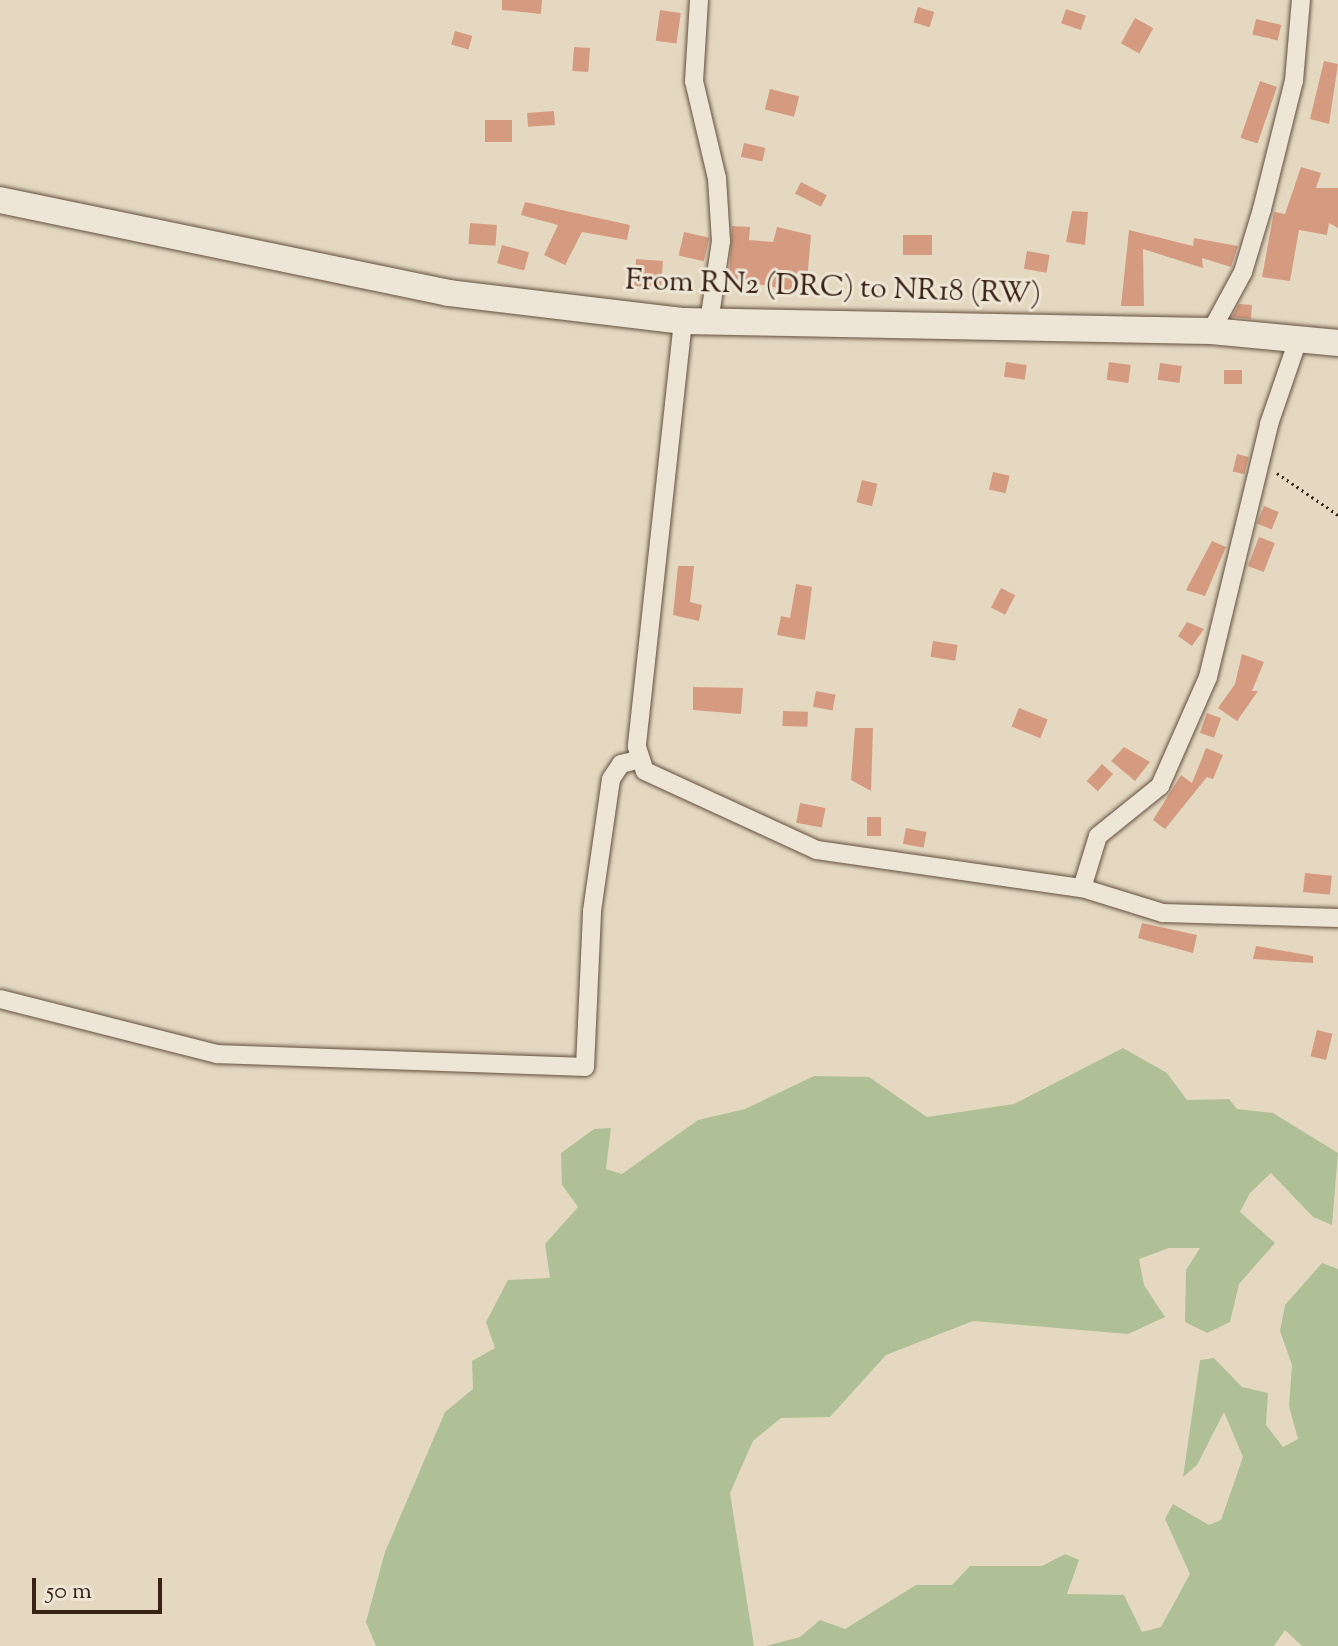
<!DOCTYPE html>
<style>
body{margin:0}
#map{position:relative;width:1338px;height:1646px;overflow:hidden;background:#e4d9c0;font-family:"Sorts Mill Goudy",serif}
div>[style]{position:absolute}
.green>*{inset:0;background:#b0c096}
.building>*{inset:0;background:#d59b80;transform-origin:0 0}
.path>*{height:3px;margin-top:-1.5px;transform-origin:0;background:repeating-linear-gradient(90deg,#382115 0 2px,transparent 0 6px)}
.roads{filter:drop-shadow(0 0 2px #634f40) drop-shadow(0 0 2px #634f40)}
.street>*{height:18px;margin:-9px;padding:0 9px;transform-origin:9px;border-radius:9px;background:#ede6d6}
.secondary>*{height:26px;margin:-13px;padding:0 13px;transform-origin:13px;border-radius:13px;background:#ede6d6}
span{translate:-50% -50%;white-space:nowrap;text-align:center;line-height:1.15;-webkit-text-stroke:6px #ede6d6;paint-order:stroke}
.street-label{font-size:30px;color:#382115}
.scale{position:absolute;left:32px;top:1578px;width:130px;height:36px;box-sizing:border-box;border:4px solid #382115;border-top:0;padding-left:10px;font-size:24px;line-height:28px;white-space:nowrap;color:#382115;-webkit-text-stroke:6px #ede6d6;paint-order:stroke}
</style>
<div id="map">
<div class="green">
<i style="clip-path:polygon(1123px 1048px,1167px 1073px,1187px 1100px,1229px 1099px,1237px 1109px,1273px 1113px,1338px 1153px,1332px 1225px,1313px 1217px,1271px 1173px,1250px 1193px,1240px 1212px,1275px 1243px,1239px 1284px,1230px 1322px,1207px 1333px,1185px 1322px,1186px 1270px,1200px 1248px,1169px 1248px,1139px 1259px,1144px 1285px,1165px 1317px,1128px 1334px,973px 1321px,886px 1355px,830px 1417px,781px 1418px,753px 1441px,730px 1493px,754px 1646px,376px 1646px,366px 1622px,385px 1552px,445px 1412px,473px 1389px,472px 1361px,495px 1348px,486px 1322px,508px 1280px,550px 1278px,545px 1244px,578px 1207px,562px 1185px,561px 1153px,594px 1129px,611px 1128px,606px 1169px,622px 1174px,698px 1120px,745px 1109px,814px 1076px,869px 1077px,927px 1117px,1014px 1104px)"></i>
<i style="clip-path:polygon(1322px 1263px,1338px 1269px,1338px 1646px,1302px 1646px,1285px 1630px,1274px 1646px,766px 1646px,800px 1637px,820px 1620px,845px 1629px,916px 1585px,952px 1585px,970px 1566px,1042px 1566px,1065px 1554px,1079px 1560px,1067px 1594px,1124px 1595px,1142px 1632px,1161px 1627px,1190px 1574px,1165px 1519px,1173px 1504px,1209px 1525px,1221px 1520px,1243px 1457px,1224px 1412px,1197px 1465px,1183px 1477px,1200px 1360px,1214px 1358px,1242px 1387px,1268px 1393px,1266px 1425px,1283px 1447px,1298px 1439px,1289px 1406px,1292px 1365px,1280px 1331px,1285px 1305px)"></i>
</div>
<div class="building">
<i style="clip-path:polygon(502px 0,542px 0,541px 14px,502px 10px)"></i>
<i style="left:918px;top:7px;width:17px;height:16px;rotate:17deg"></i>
<i style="left:1066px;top:9px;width:21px;height:15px;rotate:19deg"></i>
<i style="left:660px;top:10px;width:21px;height:31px;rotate:8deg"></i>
<i style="left:1135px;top:18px;width:21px;height:29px;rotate:29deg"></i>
<i style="left:1256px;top:19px;width:26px;height:16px;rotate:13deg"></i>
<i style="left:455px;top:31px;width:18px;height:14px;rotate:16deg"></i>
<i style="left:574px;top:47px;width:16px;height:24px;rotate:4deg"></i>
<i style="clip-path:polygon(1324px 61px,1338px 64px,1329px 124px,1310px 119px)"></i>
<i style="left:1260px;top:81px;width:18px;height:60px;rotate:19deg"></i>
<i style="left:770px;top:89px;width:30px;height:21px;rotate:14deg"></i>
<i style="left:554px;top:111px;width:14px;height:27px;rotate:86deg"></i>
<i style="left:485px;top:120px;width:27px;height:22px"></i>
<i style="left:744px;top:143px;width:22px;height:14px;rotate:13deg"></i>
<i style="clip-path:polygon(1301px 167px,1321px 173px,1316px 188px,1338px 188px,1338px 228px,1329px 223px,1327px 235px,1299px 230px,1290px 281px,1262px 277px,1274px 212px,1285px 214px)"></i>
<i style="left:801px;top:182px;width:29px;height:13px;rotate:27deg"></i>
<i style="clip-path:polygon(525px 202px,630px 225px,627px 240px,582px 232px,565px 265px,544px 255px,558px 225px,521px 215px)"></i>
<i style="clip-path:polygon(1072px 211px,1088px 212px,1085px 245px,1066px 242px)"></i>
<i style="left:470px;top:223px;width:27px;height:21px;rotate:4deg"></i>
<i style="clip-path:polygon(732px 226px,750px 227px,749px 240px,773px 242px,777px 227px,811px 235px,806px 293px,729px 279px)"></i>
<i style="clip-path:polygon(1129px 230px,1193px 246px,1194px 238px,1238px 246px,1231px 267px,1202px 258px,1203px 268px,1143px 249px,1144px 306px,1121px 306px)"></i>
<i style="left:684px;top:232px;width:26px;height:24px;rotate:13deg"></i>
<i style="left:903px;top:235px;width:29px;height:20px"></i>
<i style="left:502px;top:245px;width:28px;height:19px;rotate:15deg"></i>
<i style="left:1027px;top:251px;width:23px;height:18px;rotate:10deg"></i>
<i style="left:636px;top:259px;width:27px;height:27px;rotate:4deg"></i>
<i style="clip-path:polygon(1239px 304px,1252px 305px,1251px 319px,1232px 317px)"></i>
<i style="left:1006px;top:362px;width:21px;height:15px;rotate:8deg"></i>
<i style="left:1109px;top:362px;width:22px;height:18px;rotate:8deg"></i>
<i style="left:1160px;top:363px;width:22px;height:17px;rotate:8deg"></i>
<i style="left:1224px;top:370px;width:18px;height:14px"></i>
<i style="left:1237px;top:454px;width:12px;height:18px;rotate:14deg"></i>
<i style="left:993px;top:472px;width:17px;height:18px;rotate:13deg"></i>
<i style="left:862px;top:480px;width:16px;height:23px;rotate:14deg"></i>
<i style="left:1264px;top:506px;width:16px;height:19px;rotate:22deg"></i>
<i style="left:1259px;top:537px;width:17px;height:31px;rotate:21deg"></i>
<i style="clip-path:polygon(1212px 541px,1226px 547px,1205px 596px,1186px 590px)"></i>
<i style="clip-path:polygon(678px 566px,694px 566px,690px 602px,702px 605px,699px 621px,673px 615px)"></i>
<i style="clip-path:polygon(796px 584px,812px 587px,805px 640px,777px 635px,781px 616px,790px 618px)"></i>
<i style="left:1001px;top:588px;width:16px;height:22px;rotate:27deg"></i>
<i style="clip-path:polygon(1187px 622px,1204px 629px,1192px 646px,1178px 636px)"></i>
<i style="left:933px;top:641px;width:25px;height:16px;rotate:9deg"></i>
<i style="clip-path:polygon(1242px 654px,1264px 662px,1252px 691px,1258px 691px,1237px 721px,1218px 708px,1235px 684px)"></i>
<i style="clip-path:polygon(693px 687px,743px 688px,741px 714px,693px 710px)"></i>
<i style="left:816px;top:691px;width:20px;height:16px;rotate:11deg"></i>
<i style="left:1019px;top:708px;width:31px;height:20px;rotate:22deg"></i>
<i style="left:783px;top:711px;width:25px;height:15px;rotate:2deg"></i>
<i style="left:1207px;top:713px;width:15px;height:21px;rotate:20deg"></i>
<i style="clip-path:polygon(855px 728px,873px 728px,871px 791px,851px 780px)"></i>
<i style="clip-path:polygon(1124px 747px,1150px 762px,1135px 781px,1111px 761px)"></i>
<i style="clip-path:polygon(1206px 748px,1223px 755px,1213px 779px,1207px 777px,1165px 829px,1153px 820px,1181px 775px,1192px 783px)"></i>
<i style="left:1102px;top:764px;width:15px;height:23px;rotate:42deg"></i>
<i style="left:800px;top:803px;width:26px;height:20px;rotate:11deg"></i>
<i style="left:867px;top:817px;width:14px;height:19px"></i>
<i style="left:906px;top:828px;width:21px;height:16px;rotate:11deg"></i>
<i style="left:1305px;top:873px;width:27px;height:19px;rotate:6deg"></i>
<i style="clip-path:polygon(1142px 923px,1197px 935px,1193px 953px,1138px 938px)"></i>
<i style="clip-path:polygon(1256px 946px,1313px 956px,1313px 963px,1253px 959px)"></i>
<i style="left:1317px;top:1030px;width:16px;height:27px;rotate:14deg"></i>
</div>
<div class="path">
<i style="left:1277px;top:473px;width:74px;rotate:34.5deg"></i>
</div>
<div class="roads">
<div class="street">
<i style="left:699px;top:0;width:81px;rotate:93.5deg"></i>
<i style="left:694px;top:81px;width:100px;rotate:76.7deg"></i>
<i style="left:717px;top:178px;width:63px;rotate:86.4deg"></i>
<i style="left:721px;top:241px;width:82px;rotate:98.4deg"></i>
<i style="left:683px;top:321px;width:428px;rotate:96.2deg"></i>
<i style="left:637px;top:747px;width:25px;rotate:72deg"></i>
<i style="left:645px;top:771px;width:189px;rotate:24.7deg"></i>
<i style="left:817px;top:850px;width:268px;rotate:8.2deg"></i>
<i style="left:1082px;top:888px;width:85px;rotate:17.2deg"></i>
<i style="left:1163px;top:913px;width:175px;rotate:1.6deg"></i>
<i style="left:1211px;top:331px;width:67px;rotate:-61.5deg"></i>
<i style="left:1243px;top:272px;width:66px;rotate:-73.2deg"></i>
<i style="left:1262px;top:209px;width:132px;rotate:-76deg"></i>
<i style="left:1294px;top:81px;width:81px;rotate:-85.1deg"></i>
<i style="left:1082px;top:888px;width:54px;rotate:-72.9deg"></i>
<i style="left:1098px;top:836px;width:80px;rotate:-38.9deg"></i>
<i style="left:1160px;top:786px;width:119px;rotate:-66.2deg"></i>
<i style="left:1208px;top:677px;width:260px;rotate:-76.4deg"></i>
<i style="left:1269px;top:424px;width:89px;rotate:-71deg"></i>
<i style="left:0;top:999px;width:224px;rotate:14.2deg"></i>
<i style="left:217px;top:1054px;width:368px;rotate:2deg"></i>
<i style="left:585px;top:1067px;width:156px;rotate:-87.4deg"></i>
<i style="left:592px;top:911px;width:133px;rotate:-81.8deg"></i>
<i style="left:611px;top:779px;width:18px;rotate:-56deg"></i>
<i style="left:621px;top:764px;width:16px;rotate:-14deg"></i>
</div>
<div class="secondary">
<i style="left:0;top:200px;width:458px;rotate:11.7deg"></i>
<i style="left:448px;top:293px;width:237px;rotate:6.8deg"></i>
<i style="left:683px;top:321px;width:528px;rotate:1.09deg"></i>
<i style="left:1211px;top:331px;width:128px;rotate:5.4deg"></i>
</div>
</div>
<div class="street-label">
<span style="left:833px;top:289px;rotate:2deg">From RN2 (DRC) to NR18 (RW)</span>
</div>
<div class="scale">50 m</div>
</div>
